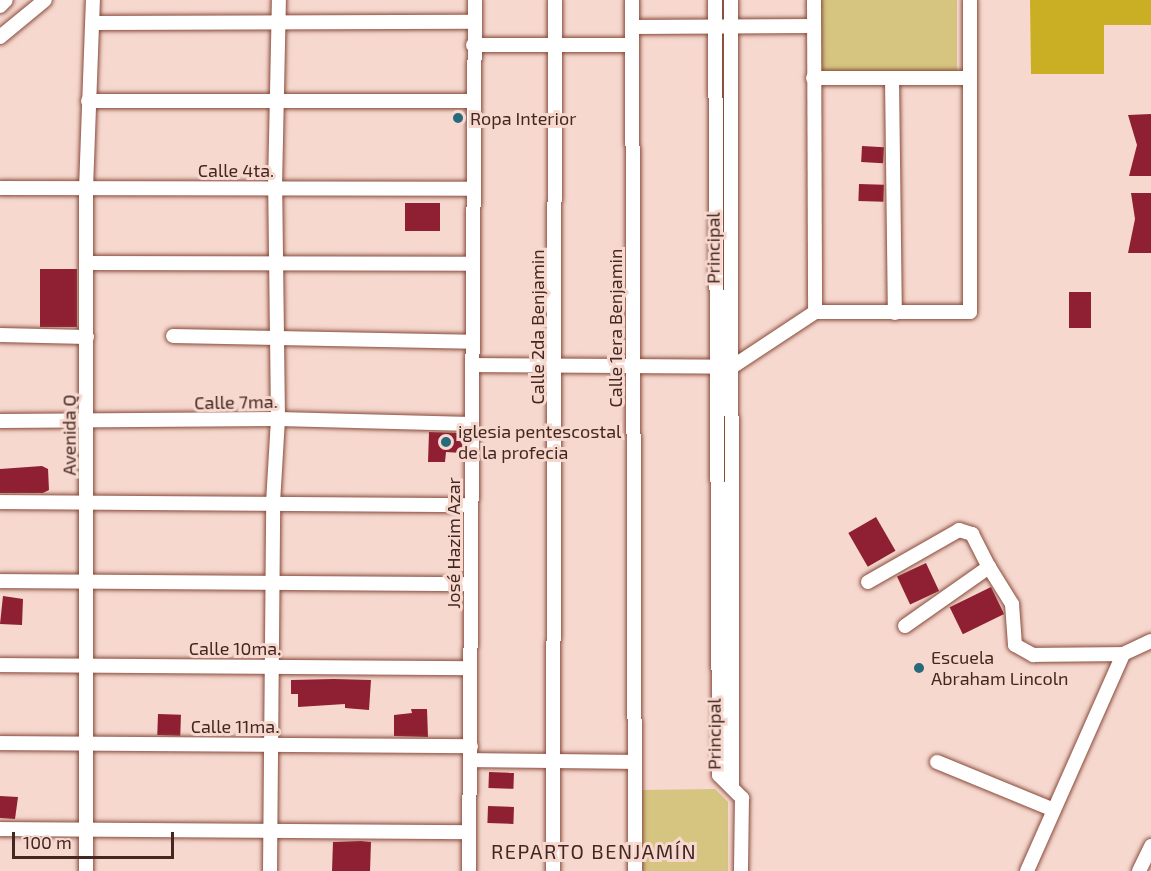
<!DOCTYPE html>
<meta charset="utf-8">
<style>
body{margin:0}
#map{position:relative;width:1151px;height:871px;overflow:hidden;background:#f6d8cf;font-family:"Exo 2",sans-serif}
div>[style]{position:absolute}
.green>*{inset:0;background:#d5c580;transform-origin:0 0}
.forest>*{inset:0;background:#caae23}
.building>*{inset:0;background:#8f1f32;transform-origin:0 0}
.roads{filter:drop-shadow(0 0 2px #884a39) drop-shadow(0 0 2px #884a39)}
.minor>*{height:14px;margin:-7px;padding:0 7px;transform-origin:7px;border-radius:7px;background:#fff}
.dots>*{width:16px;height:16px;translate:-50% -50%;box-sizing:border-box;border:3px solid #f6d8cf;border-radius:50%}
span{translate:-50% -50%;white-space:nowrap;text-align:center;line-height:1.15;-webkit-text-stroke:6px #f6d8cf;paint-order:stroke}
.poi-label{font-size:18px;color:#432720}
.left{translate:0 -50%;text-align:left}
.street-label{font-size:18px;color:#432720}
.neighbourhood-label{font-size:20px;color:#432720;letter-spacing:1.5px}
.scale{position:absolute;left:12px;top:832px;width:162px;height:27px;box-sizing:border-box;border:3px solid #432720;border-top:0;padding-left:8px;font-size:18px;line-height:21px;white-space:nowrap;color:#432720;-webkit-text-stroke:4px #f6d8cf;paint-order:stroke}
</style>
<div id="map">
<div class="green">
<i style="left:820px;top:0;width:137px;height:73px"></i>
<i style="clip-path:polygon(715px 789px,728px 802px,728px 871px,643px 871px,642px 790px)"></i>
</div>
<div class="forest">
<i style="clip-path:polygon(1030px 0,1151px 0,1151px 25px,1104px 25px,1104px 74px,1031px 74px)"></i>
</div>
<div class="building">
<i style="clip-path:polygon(1151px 114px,1151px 176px,1129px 176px,1137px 145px,1128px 115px)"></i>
<i style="left:862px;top:146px;width:22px;height:16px;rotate:3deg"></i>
<i style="left:859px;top:184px;width:25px;height:17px;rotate:2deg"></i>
<i style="clip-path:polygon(1131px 193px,1151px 193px,1151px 253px,1128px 253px,1135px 219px)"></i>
<i style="left:405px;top:203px;width:35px;height:28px"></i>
<i style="left:40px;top:269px;width:37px;height:58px"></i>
<i style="left:1091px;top:292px;width:36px;height:22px;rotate:90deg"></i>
<i style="clip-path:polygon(429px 432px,463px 433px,462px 453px,446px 452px,445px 462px,428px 462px)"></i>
<i style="clip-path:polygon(42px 466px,48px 469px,49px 490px,43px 493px,0 493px,0 469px)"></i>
<i style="left:876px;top:517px;width:39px;height:32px;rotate:60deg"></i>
<i style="left:926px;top:563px;width:31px;height:32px;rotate:65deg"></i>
<i style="left:991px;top:587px;width:30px;height:46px;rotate:64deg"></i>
<i style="clip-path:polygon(3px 596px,23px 599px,22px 625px,0 624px)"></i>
<i style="clip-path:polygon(334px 679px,371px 680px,369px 710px,345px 708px,345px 704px,298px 707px,298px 694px,291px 694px,291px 680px)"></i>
<i style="clip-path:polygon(411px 709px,427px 709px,428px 737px,394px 736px,394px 715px,412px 713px)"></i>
<i style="left:158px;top:714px;width:23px;height:21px;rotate:2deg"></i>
<i style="left:489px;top:772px;width:25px;height:16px;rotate:2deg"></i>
<i style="clip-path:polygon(0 796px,18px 797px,15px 819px,0 818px)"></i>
<i style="left:488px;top:806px;width:26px;height:17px;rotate:2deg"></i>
<i style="clip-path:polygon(361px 841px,371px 842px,370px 871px,332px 871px,333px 842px)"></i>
</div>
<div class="roads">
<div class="minor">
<i style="left:632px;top:0;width:871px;rotate:89.8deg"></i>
<i style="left:715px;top:0;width:775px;rotate:89.7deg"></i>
<i style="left:719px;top:775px;width:33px;rotate:45deg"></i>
<i style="left:742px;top:798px;width:73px;rotate:90.8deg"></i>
<i style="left:731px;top:0;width:785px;rotate:89.93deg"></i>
<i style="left:814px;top:0;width:312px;rotate:89.8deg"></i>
<i style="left:0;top:6px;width:8px;rotate:-45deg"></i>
<i style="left:94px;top:23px;width:381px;rotate:-0.2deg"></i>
<i style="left:632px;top:27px;width:182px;rotate:-0.3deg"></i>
<i style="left:0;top:37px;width:58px;rotate:-39.4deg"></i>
<i style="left:473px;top:45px;width:158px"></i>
<i style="left:813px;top:78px;width:157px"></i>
<i style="left:892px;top:78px;width:235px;rotate:89.3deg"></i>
<i style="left:88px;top:101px;width:385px"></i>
<i style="left:0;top:188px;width:472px;rotate:0.1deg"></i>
<i style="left:87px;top:263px;width:385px;rotate:0.1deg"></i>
<i style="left:0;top:335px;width:87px;rotate:1.3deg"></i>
<i style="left:173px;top:336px;width:299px;rotate:1.1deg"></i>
<i style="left:472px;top:365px;width:260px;rotate:0.4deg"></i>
<i style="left:732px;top:367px;width:100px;rotate:-33.5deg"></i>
<i style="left:815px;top:312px;width:155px"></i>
<i style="left:970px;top:312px;width:312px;rotate:-90deg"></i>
<i style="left:0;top:421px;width:278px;rotate:-0.4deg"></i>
<i style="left:278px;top:419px;width:194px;rotate:1.5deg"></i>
<i style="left:0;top:502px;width:470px;rotate:0.4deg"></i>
<i style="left:0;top:581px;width:470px;rotate:0.4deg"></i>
<i style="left:868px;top:582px;width:105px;rotate:-29.7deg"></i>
<i style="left:959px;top:530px;width:14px;rotate:17deg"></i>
<i style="left:972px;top:534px;width:37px;rotate:63deg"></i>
<i style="left:905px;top:626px;width:103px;rotate:-35.1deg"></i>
<i style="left:989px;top:567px;width:44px;rotate:58.1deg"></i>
<i style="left:1012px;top:604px;width:41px;rotate:85.8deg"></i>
<i style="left:1015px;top:645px;width:21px;rotate:29deg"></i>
<i style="left:1033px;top:655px;width:90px;rotate:-0.6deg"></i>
<i style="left:0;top:665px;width:470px;rotate:0.4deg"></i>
<i style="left:0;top:743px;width:471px;rotate:0.4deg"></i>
<i style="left:470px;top:760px;width:164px;rotate:0.7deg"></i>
<i style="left:937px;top:762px;width:126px;rotate:22.3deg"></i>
<i style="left:0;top:829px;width:469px;rotate:0.4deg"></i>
<i style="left:86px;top:871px;width:682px;rotate:-90deg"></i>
<i style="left:86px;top:189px;width:189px;rotate:-87.9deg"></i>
<i style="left:270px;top:871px;width:368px;rotate:-89.5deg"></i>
<i style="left:273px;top:503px;width:84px;rotate:-86.6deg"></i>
<i style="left:278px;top:419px;width:232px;rotate:-90.7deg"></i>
<i style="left:275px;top:187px;width:187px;rotate:-88.8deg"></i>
<i style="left:469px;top:871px;width:871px;rotate:-89.61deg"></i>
<i style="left:553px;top:871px;width:871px;rotate:-89.87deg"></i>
<i style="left:1027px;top:871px;width:237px;rotate:-66.1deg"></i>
<i style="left:1123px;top:654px;width:31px;rotate:-25deg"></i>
<i style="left:1139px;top:871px;width:28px;rotate:-64deg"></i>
</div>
</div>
<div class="dots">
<i style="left:458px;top:118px;background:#266a7b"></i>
<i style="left:446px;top:442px;background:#266a7b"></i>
<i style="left:919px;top:668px;background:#266a7b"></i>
</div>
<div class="poi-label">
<span class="left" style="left:470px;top:118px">Ropa Interior</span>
<span class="left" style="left:458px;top:442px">iglesia pentescostal<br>de la profecia</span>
<span class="left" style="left:931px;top:668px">Escuela<br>Abraham Lincoln</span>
</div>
<div class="street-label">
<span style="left:236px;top:170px">Calle 4ta.</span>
<span style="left:713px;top:248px;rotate:-90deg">Principal</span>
<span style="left:537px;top:327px;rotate:-90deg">Calle 2da Benjamin</span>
<span style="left:615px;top:328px;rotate:-90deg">Calle 1era Benjamin</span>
<span style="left:236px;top:402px;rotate:-1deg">Calle 7ma.</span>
<span style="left:69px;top:435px;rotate:-90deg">Avenida Q</span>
<span style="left:453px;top:543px;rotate:-90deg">José Hazim Azar</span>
<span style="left:235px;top:648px">Calle 10ma.</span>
<span style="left:235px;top:726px">Calle 11ma.</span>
<span style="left:714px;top:734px;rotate:-90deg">Principal</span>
</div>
<div class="neighbourhood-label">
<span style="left:594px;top:851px">REPARTO BENJAMÍN</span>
</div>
<div class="scale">100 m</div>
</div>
